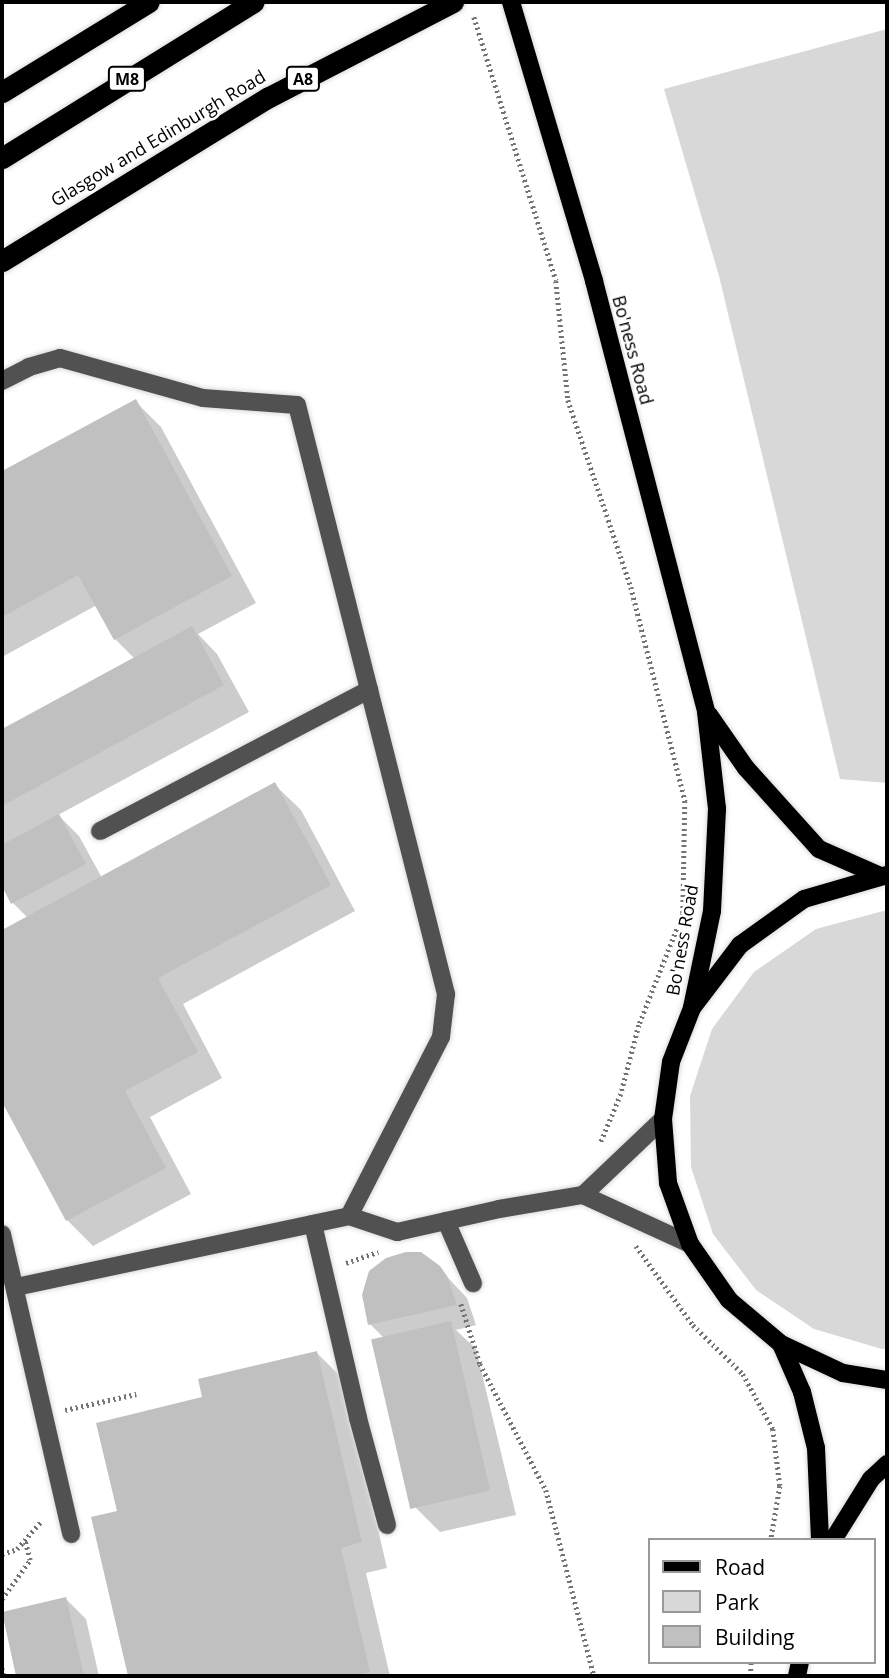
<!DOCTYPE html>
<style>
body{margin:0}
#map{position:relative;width:889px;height:1678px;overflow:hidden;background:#fff;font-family:"Open Sans",sans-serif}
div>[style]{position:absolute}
.green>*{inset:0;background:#d8d8d8}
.shadow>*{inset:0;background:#0003}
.building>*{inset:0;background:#c0c0c0;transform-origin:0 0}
.path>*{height:4.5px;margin-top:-2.25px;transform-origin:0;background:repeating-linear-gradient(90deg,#737373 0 2px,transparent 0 5.5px)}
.roads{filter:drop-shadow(0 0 2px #dbdbdb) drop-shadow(0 0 2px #dbdbdb)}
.minor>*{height:18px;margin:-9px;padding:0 9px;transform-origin:9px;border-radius:9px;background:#515151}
.major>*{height:18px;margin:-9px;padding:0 9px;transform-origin:9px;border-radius:9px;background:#000}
.highway>*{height:21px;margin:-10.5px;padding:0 10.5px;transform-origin:10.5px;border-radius:10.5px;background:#000}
span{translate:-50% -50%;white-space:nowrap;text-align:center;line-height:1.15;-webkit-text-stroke:5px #fff;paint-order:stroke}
.shield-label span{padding:2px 5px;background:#fff;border:2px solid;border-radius:5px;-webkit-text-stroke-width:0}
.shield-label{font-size:16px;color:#000;font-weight:700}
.street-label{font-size:18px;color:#000}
.frame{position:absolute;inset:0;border:4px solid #000;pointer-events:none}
.legend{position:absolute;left:648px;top:1538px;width:228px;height:126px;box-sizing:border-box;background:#fff;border:2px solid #999;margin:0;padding:9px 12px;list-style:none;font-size:21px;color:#000}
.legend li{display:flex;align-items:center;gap:14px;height:35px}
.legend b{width:35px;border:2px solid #999}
</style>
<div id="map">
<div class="green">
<i style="clip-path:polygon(887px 29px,887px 783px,840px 779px,719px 276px,664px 89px)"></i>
<i style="clip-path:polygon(887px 910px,887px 1349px,882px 1349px,814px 1329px,756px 1290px,713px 1234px,691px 1167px,690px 1096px,712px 1029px,754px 972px,816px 929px)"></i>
</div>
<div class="shadow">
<i style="clip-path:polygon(135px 401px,161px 427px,256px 603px,198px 634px,217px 654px,249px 712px,58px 815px,79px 836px,102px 878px,275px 785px,301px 810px,355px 911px,183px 1004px,222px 1078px,150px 1117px,191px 1194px,93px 1246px,67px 1220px,2px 1098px,2px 932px,28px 918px,13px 903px,2px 883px,2px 731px,135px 659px,115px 639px,97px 605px,2px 657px,2px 473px)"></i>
<i style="clip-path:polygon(438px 1267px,467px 1298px,476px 1325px,456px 1330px,476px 1349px,516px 1515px,440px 1532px,414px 1506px,384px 1338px,370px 1324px)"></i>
<i style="clip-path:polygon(317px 1353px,343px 1379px,387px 1568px,366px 1573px,390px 1676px,130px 1676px,93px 1519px,119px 1512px,204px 1399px)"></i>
<i style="clip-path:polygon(66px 1599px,86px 1619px,99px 1676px,17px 1676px,3px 1613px)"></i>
</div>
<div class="building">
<i style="clip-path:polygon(136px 399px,232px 576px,114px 640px,78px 575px,2px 617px,2px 471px)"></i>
<i style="clip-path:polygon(192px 626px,224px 685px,2px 806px,2px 729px)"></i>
<i style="clip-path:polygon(275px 782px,331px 885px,158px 978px,198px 1052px,125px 1091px,166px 1168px,66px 1221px,2px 1102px,2px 930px)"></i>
<i style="clip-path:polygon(59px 814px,86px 864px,11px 904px,2px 886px,2px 845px)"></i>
<i style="clip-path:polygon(406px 1252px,421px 1252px,440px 1266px,447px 1276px,457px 1305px,368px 1325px,362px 1295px,369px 1271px,386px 1258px)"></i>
<i style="left:451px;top:1321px;width:174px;height:82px;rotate:77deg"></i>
<i style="clip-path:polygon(317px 1351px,362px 1542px,341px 1548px,370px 1672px,350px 1676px,128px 1676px,91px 1517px,117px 1511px,96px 1423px,202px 1397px,198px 1379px)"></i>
<i style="clip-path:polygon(66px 1597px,84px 1676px,16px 1676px,2px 1612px)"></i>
</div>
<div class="path">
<i style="left:474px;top:17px;width:276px;rotate:72.7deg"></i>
<i style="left:556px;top:281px;width:120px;rotate:84.2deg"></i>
<i style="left:568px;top:400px;width:197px;rotate:71.4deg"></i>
<i style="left:631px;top:587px;width:221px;rotate:75.8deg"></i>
<i style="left:685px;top:801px;width:113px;rotate:91deg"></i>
<i style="left:683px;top:914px;width:119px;rotate:111.6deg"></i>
<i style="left:639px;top:1025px;width:71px;rotate:104.6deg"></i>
<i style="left:621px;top:1094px;width:52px;rotate:112.6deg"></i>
<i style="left:636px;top:1246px;width:97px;rotate:54.2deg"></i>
<i style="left:693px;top:1325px;width:70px;rotate:44.4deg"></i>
<i style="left:743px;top:1374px;width:63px;rotate:61.4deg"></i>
<i style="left:773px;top:1429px;width:57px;rotate:83deg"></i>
<i style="left:780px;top:1486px;width:55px;rotate:99.5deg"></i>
<i style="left:346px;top:1263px;width:34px;rotate:-19deg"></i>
<i style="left:461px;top:1304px;width:63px;rotate:72.4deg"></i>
<i style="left:480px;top:1364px;width:142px;rotate:62.4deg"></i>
<i style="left:546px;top:1490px;width:192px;rotate:75.5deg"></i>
<i style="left:65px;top:1410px;width:73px;rotate:-12.7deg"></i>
<i style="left:2px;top:1554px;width:16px;rotate:-18deg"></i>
<i style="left:17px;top:1549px;width:38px;rotate:-49deg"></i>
<i style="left:2px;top:1599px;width:48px;rotate:-54.3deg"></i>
<i style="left:30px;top:1560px;width:20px;rotate:-105deg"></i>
<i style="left:2px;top:1668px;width:8px;rotate:76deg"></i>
<i style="left:750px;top:1676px;width:14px;rotate:-86deg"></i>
</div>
<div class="roads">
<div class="minor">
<i style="left:2px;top:381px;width:30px;rotate:-27deg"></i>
<i style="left:29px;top:367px;width:32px;rotate:-16deg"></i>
<i style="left:60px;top:358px;width:148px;rotate:15.6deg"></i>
<i style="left:203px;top:398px;width:94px;rotate:4.3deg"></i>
<i style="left:297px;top:405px;width:608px;rotate:75.8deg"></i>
<i style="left:446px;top:994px;width:43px;rotate:96.6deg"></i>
<i style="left:441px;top:1037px;width:201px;rotate:117.2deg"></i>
<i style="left:100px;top:831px;width:304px;rotate:-27.7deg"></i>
<i style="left:583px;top:1195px;width:110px;rotate:-43.5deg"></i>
<i style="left:446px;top:1221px;width:68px;rotate:66.5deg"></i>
<i style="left:313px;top:1224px;width:199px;rotate:76.9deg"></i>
<i style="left:358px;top:1418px;width:111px;rotate:74.8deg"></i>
<i style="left:2px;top:1234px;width:308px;rotate:77deg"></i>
<i style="left:16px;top:1287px;width:340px;rotate:-12deg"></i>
<i style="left:349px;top:1216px;width:51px;rotate:18.4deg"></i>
<i style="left:397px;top:1232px;width:105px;rotate:-12.7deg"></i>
<i style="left:499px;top:1209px;width:85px;rotate:-9.5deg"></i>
<i style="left:583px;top:1195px;width:118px;rotate:24.6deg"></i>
</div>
<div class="major">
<i style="left:511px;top:2px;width:291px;rotate:73.4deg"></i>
<i style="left:594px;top:281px;width:445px;rotate:75.4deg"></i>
<i style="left:706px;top:712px;width:98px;rotate:83.5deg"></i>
<i style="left:717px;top:809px;width:102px;rotate:92.8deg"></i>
<i style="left:712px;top:911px;width:99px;rotate:101.7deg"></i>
<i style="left:709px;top:715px;width:65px;rotate:55.1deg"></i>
<i style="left:746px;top:768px;width:109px;rotate:48deg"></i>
<i style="left:819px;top:849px;width:64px;rotate:23.8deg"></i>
<i style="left:887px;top:875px;width:86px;rotate:163.9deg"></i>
<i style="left:804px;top:899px;width:79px;rotate:144.3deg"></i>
<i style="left:740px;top:945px;width:79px;rotate:127.3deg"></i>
<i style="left:692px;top:1008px;width:58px;rotate:111.3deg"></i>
<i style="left:671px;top:1062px;width:58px;rotate:98deg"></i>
<i style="left:663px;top:1119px;width:64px;rotate:85.5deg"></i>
<i style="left:668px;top:1183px;width:65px;rotate:70.2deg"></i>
<i style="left:690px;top:1244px;width:68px;rotate:55.1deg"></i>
<i style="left:729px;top:1300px;width:68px;rotate:40.2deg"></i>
<i style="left:781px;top:1344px;width:68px;rotate:25.1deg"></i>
<i style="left:843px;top:1373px;width:45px;rotate:9deg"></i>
<i style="left:781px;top:1344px;width:52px;rotate:66.4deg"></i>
<i style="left:802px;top:1392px;width:58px;rotate:76deg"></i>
<i style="left:816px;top:1448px;width:92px;rotate:87.5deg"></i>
<i style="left:833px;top:1540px;width:72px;rotate:-58.1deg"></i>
<i style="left:871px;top:1479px;width:22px;rotate:-43deg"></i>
<i style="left:797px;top:1676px;width:14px;rotate:-78deg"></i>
</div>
<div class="highway">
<i style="left:2px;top:92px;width:172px;rotate:-31.5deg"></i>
<i style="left:2px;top:158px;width:296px;rotate:-31.8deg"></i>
<i style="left:2px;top:261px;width:313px;rotate:-31.6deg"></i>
<i style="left:269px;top:97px;width:207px;rotate:-27.3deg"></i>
</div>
</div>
<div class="shield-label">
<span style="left:127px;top:79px">M8</span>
<span style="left:303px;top:79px">A8</span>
</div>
<div class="street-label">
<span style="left:158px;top:138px;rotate:-31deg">Glasgow and Edinburgh Road</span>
<span style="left:633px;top:350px;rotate:75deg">Bo'ness Road</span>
<span style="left:682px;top:940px;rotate:-80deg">Bo'ness Road</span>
</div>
<div class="frame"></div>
<ul class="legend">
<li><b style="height:9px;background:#000"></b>Road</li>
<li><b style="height:19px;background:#d8d8d8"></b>Park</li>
<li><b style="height:19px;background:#c0c0c0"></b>Building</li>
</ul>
</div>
